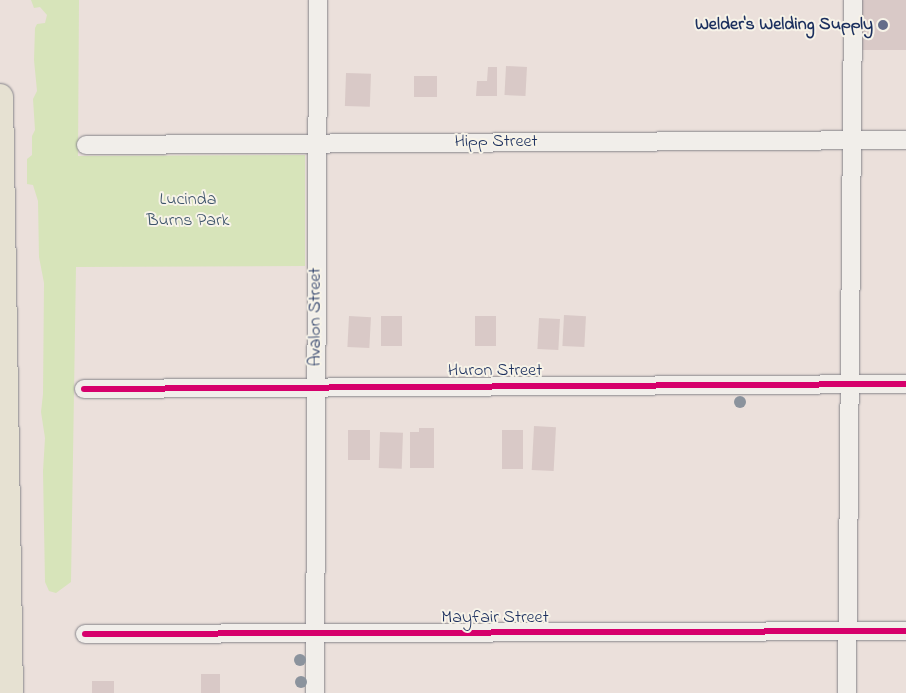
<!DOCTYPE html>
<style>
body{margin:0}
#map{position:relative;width:906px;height:693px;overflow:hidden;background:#ebe0db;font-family:"Indie Flower",sans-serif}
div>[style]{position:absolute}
.green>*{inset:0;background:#d7e4ba}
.building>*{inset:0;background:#d9c9c7;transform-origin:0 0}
.roads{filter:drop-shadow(0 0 1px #85848a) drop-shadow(0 0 1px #85848a)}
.minor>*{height:18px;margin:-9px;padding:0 9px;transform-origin:9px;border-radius:9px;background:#f1eeea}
.highway>*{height:26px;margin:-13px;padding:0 13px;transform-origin:13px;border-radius:13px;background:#e6e1d2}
.cycleway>*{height:6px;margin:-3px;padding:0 3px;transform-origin:3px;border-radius:3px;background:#d6006c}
.trees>*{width:12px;height:12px;margin:-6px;border-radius:50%;background:#8b939d}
.dots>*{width:14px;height:14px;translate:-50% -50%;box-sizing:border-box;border:2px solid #f7f3e8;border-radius:50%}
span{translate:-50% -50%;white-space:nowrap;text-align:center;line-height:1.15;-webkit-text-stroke:4px #f7f3e8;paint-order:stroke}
.poi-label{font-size:18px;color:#1b2f5e;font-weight:700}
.right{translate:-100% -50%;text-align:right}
.street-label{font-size:18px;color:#1b2f5e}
.park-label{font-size:18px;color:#3d546b}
</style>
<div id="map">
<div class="green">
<i style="clip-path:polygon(31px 0,79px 0,78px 156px,305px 155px,305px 266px,76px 267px,71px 582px,56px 593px,49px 591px,45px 582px,43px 471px,45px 438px,41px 412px,43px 394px,44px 283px,39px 257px,38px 201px,33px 185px,27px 184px,27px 159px,32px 155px,32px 136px,35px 130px,33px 99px,37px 91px,34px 60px,35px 28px,37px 24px,45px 23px,47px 15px,40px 7px,34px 8px)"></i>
</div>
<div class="building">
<i style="left:859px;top:0;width:47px;height:50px"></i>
<i style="left:506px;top:66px;width:21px;height:29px;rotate:3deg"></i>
<i style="clip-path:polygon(488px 67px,497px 67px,497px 96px,476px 96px,477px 81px,487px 81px)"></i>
<i style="left:346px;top:73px;width:25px;height:33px;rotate:2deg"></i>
<i style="left:414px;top:76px;width:23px;height:21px"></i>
<i style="left:564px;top:315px;width:22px;height:31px;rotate:3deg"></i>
<i style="left:349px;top:316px;width:22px;height:31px;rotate:3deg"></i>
<i style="left:381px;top:316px;width:21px;height:30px"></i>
<i style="left:475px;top:316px;width:21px;height:30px"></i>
<i style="left:539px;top:318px;width:21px;height:31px;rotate:3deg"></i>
<i style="left:534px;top:426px;width:22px;height:44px;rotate:3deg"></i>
<i style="clip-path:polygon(419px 428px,434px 428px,434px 468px,410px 468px,410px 432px,419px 432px)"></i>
<i style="left:348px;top:430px;width:22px;height:30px"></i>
<i style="left:502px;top:430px;width:21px;height:39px"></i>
<i style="left:380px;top:432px;width:23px;height:36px;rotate:2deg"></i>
<i style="left:201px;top:674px;width:19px;height:19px"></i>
<i style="left:92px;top:681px;width:22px;height:12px"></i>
</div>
<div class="roads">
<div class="minor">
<i style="left:86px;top:145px;width:820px;rotate:-0.35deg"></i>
<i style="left:84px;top:389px;width:822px;rotate:-0.35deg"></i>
<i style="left:85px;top:634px;width:821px;rotate:-0.21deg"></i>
<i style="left:315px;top:693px;width:693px;rotate:-89.75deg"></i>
<i style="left:847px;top:693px;width:693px;rotate:-89.5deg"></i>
</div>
<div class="highway">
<i style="left:0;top:97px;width:596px;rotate:89.04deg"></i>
</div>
</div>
<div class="cycleway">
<i style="left:84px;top:389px;width:822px;rotate:-0.35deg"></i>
<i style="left:85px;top:634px;width:821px;rotate:-0.21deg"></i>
</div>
<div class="trees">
<i style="left:740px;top:402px"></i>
<i style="left:300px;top:660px"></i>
<i style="left:301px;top:682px"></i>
</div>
<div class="dots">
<i style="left:883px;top:25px;background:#646d8a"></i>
</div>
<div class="poi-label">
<span class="right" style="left:873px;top:25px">Welder's Welding Supply</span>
</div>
<div class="street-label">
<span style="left:496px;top:142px">Hipp Street</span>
<span style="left:316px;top:317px;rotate:-90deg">Avalon Street</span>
<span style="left:495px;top:371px">Huron Street</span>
<span style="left:495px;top:618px">Mayfair Street</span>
</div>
<div class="park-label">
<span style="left:188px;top:211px">Lucinda<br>Burns Park</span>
</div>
</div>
